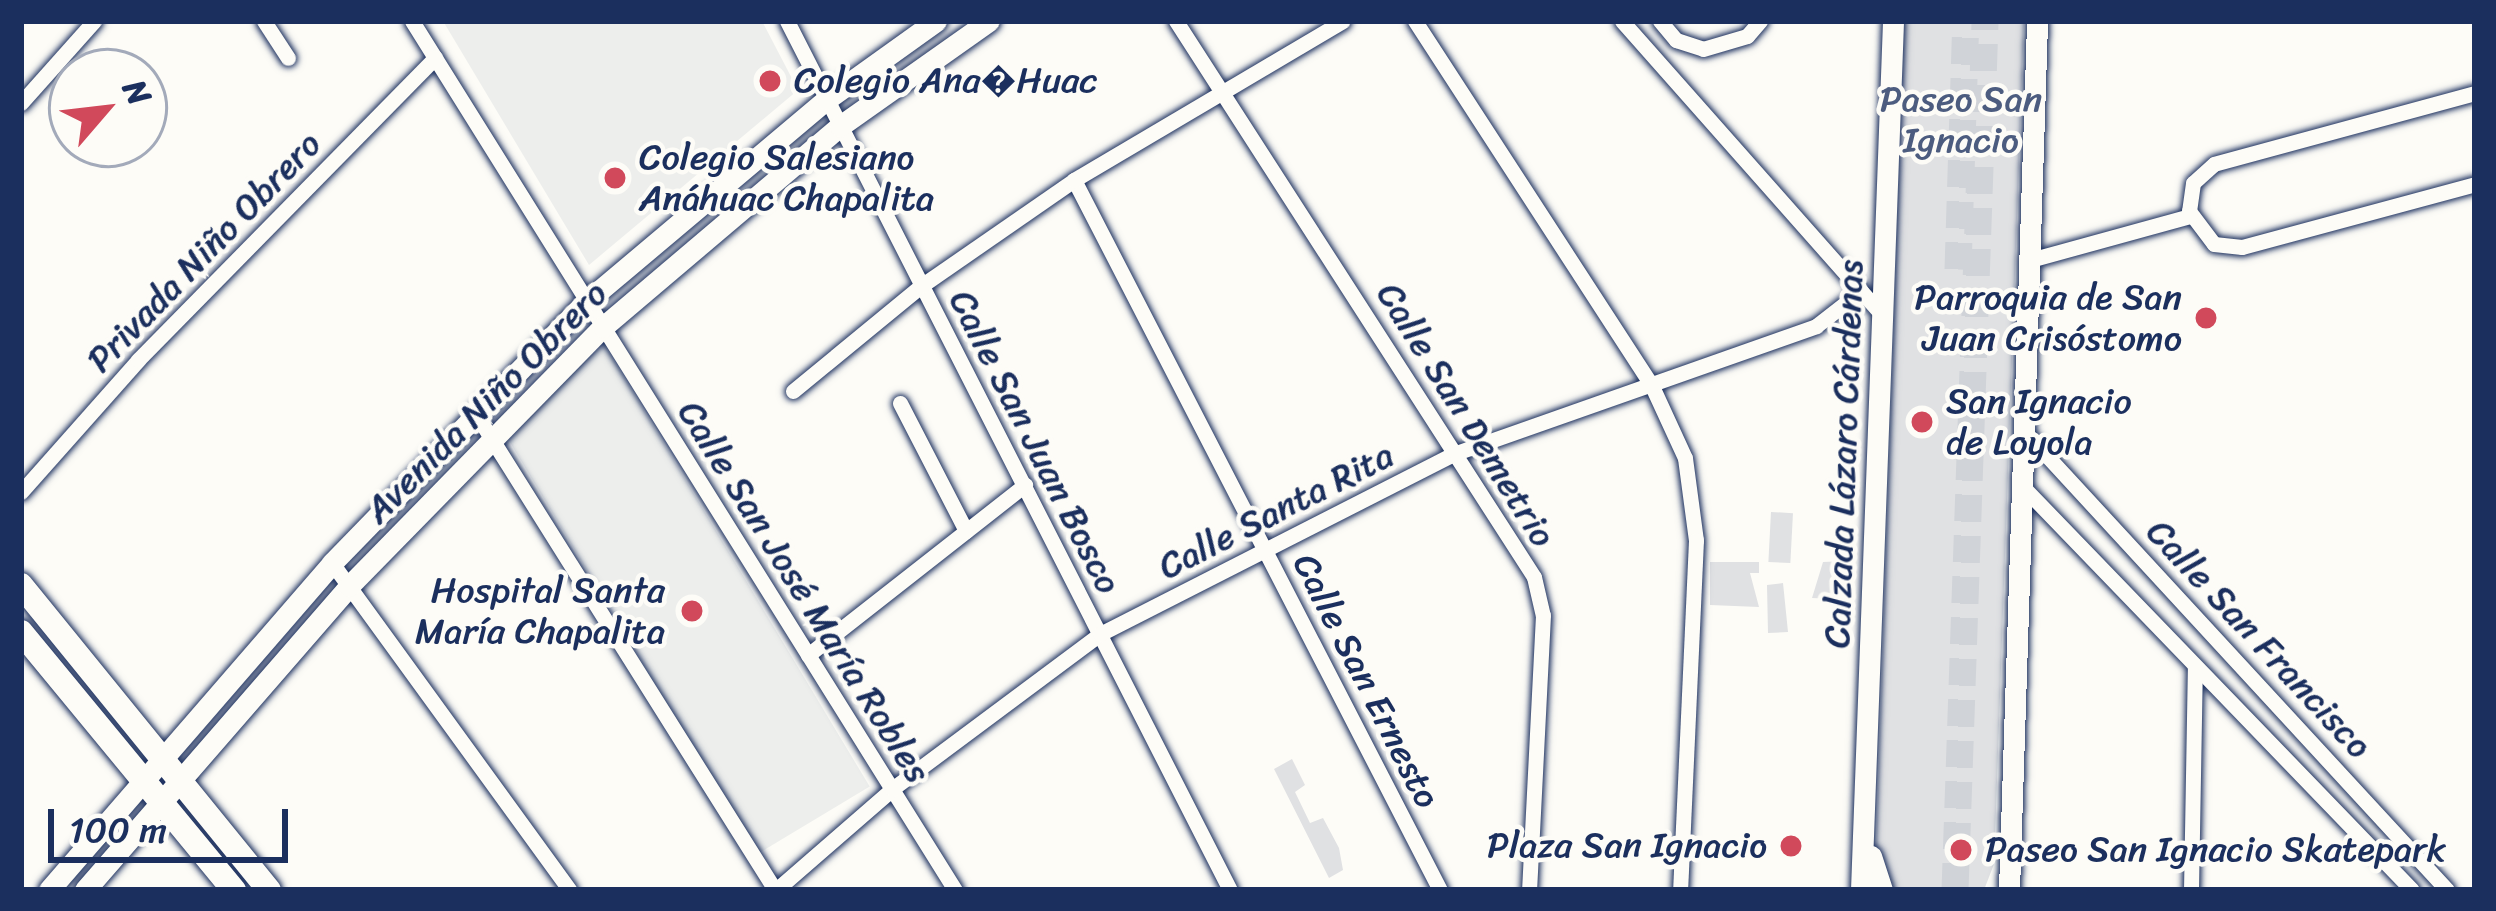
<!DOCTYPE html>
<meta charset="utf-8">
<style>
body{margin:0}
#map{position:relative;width:2496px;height:911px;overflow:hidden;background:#fdfcf7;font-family:Sriracha,sans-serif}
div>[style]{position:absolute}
.built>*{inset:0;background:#edeeec;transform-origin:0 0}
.green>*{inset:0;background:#e0e1e3;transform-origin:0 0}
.highway-tunnel>*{height:27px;margin-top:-13.5px;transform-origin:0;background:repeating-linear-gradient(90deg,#d0d3d8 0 27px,transparent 0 41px)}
.roads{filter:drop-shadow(0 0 3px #1b2f5e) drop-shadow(0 0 3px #1b2f5e)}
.street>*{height:15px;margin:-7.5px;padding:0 7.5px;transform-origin:7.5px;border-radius:7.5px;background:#fdfcf7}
.secondary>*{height:21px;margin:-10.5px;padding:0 10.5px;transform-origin:10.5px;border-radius:10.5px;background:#fdfcf7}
.primary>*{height:24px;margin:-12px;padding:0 12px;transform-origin:12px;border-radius:12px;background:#fdfcf7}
.dots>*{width:33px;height:33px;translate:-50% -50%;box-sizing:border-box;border:6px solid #fdfcf7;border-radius:50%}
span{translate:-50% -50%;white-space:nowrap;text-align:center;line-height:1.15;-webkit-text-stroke:9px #fdfcf7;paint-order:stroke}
.poi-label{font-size:36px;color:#1b2f5e}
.left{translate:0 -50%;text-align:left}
.right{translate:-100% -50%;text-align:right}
.park-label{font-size:36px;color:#4c5c7f}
.street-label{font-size:36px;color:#1b2f5e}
.frame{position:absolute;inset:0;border:24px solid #1b2f5e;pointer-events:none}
.north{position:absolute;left:48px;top:48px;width:120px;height:120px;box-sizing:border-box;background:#fdfcf7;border:3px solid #a3aaba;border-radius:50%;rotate:62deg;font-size:33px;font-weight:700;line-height:48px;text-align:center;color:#1b2f5e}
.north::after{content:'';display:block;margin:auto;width:42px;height:54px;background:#d1495b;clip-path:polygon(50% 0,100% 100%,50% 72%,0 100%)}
.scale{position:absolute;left:48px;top:809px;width:240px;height:54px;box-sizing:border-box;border:6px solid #1b2f5e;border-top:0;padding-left:15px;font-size:36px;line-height:42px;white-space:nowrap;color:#1b2f5e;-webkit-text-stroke:9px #fdfcf7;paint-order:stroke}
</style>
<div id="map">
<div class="built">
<i style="clip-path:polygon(443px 21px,762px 21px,798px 90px,589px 265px)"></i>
<i style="left:605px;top:346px;width:514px;height:131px;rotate:59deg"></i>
</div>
<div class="green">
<i style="clip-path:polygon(1904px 21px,2024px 21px,1994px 864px,1984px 890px,1888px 890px,1876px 853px)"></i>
<i style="left:1771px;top:512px;width:22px;height:50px;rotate:3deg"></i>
<i style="clip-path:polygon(1847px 561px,1848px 609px,1836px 609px,1836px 599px,1812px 598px,1823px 562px)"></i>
<i style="clip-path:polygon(1710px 562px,1759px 562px,1759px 573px,1750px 573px,1759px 607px,1710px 605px)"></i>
<i style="clip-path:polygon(1783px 583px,1788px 632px,1768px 633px,1767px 585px)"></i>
<i style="clip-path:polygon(1292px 759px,1305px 785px,1295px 792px,1310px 823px,1323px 818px,1339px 848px,1343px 870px,1329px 878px,1274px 769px)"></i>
</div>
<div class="highway-tunnel">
<i style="left:1958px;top:269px;width:248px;rotate:-88.2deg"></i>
<i style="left:1955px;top:890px;width:870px;rotate:-88.02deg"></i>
</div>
<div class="roads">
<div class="street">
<i style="left:264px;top:21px;width:44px;rotate:57deg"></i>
<i style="left:412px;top:21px;width:1025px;rotate:58deg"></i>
<i style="left:787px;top:21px;width:975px;rotate:62.99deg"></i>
<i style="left:1176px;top:21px;width:661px;rotate:57.22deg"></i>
<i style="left:1534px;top:577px;width:39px;rotate:77deg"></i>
<i style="left:1543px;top:615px;width:275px;rotate:92.9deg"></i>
<i style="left:1415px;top:21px;width:433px;rotate:57deg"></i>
<i style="left:1651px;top:384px;width:81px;rotate:65.3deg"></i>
<i style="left:1685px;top:458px;width:83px;rotate:82.4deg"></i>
<i style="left:1696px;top:540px;width:350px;rotate:92.6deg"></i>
<i style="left:1622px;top:21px;width:392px;rotate:48.5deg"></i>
<i style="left:1660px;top:21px;width:25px;rotate:50deg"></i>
<i style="left:1676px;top:40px;width:28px;rotate:18deg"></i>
<i style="left:1703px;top:49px;width:46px;rotate:-16.5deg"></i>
<i style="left:1747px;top:36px;width:20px;rotate:-49deg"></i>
<i style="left:2475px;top:93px;width:270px;rotate:164.8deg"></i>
<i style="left:2214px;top:164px;width:28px;rotate:138deg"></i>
<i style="left:2193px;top:183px;width:28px;rotate:98deg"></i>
<i style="left:2189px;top:211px;width:41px;rotate:52.9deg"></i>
<i style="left:2214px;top:244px;width:28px;rotate:6deg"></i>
<i style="left:2242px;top:247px;width:241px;rotate:-15.1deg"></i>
<i style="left:21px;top:103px;width:110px;rotate:-48.3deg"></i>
<i style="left:1074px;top:180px;width:799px;rotate:62.73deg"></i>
<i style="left:2030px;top:260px;width:166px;rotate:-15.4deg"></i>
<i style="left:793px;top:391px;width:166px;rotate:-39.4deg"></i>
<i style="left:921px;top:286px;width:186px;rotate:-34.7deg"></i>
<i style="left:1074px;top:180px;width:312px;rotate:-30.6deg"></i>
<i style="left:900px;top:403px;width:144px;rotate:62.7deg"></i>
<i style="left:476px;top:414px;width:562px;rotate:57.86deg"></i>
<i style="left:2025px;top:432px;width:623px;rotate:47.34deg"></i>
<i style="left:2025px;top:489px;width:557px;rotate:46.02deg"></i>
<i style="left:21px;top:492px;width:176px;rotate:-48.4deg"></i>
<i style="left:138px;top:360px;width:424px;rotate:-45.5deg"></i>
<i style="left:332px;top:563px;width:404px;rotate:54deg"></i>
<i style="left:808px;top:655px;width:276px;rotate:-38.1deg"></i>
<i style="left:776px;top:890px;width:154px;rotate:-41deg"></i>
<i style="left:892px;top:789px;width:259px;rotate:-36.7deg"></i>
<i style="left:1100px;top:634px;width:399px;rotate:-27deg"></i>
<i style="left:1456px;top:453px;width:382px;rotate:-19.4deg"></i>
<i style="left:1816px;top:326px;width:57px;rotate:-37.9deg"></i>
<i style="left:2191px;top:890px;width:223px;rotate:-89deg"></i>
</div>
<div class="secondary">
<i style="left:1871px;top:856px;width:36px;rotate:72deg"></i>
<i style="left:49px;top:890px;width:432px;rotate:-49.1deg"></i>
<i style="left:332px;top:563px;width:366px;rotate:-45.8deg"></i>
<i style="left:587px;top:301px;width:314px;rotate:-40.1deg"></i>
<i style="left:827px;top:99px;width:134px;rotate:-35.6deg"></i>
<i style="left:85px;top:890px;width:403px;rotate:-49deg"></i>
<i style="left:349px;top:586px;width:363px;rotate:-45.6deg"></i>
<i style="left:603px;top:327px;width:311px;rotate:-40.3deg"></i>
<i style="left:840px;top:126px;width:182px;rotate:-35.2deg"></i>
<i style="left:1861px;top:890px;width:870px;rotate:-87.89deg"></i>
<i style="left:2009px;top:890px;width:869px;rotate:-88.15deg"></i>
</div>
<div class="primary">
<i style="left:21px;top:585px;width:393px;rotate:50.9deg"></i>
<i style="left:21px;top:632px;width:335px;rotate:50.5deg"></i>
</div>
</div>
<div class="dots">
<i style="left:770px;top:81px;background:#d1495b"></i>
<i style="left:615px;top:178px;background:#d1495b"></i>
<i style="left:2206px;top:318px;background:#d1495b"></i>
<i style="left:1922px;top:422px;background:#d1495b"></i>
<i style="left:692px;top:611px;background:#d1495b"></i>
<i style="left:1791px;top:846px;background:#d1495b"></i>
<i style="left:1961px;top:850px;background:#d1495b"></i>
</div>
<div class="poi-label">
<span class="left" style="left:794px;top:81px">Colegio Ana�Huac</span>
<span class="left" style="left:639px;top:178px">Colegio Salesiano<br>Anáhuac Chapalita</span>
<span class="right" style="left:2182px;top:318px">Parroquia de San<br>Juan Crisóstomo</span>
<span class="left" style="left:1946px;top:422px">San Ignacio<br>de Loyola</span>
<span class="right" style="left:665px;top:611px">Hospital Santa<br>María Chapalita</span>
<span class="right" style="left:1767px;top:846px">Plaza San Ignacio</span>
<span class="left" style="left:1985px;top:850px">Paseo San Ignacio Skatepark</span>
</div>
<div class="park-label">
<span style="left:1961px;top:120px">Paseo San<br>Ignacio</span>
</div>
<div class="street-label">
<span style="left:204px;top:252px;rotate:-46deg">Privada Niño Obrero</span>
<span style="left:486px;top:402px;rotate:-45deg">Avenida Niño Obrero</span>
<span style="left:1466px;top:415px;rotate:58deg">Calle San Demetrio</span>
<span style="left:1035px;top:442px;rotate:63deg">Calle San Juan Bosco</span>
<span style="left:1844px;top:454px;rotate:-88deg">Calzada Lázaro Cárdenas</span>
<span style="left:1276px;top:511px;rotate:-27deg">Calle Santa Rita</span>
<span style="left:804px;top:592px;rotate:58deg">Calle San José María Robles</span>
<span style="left:2259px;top:639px;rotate:47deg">Calle San Francisco</span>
<span style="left:1366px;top:681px;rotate:63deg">Calle San Ernesto</span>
</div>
<div class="frame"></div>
<div class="north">N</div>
<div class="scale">100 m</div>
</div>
